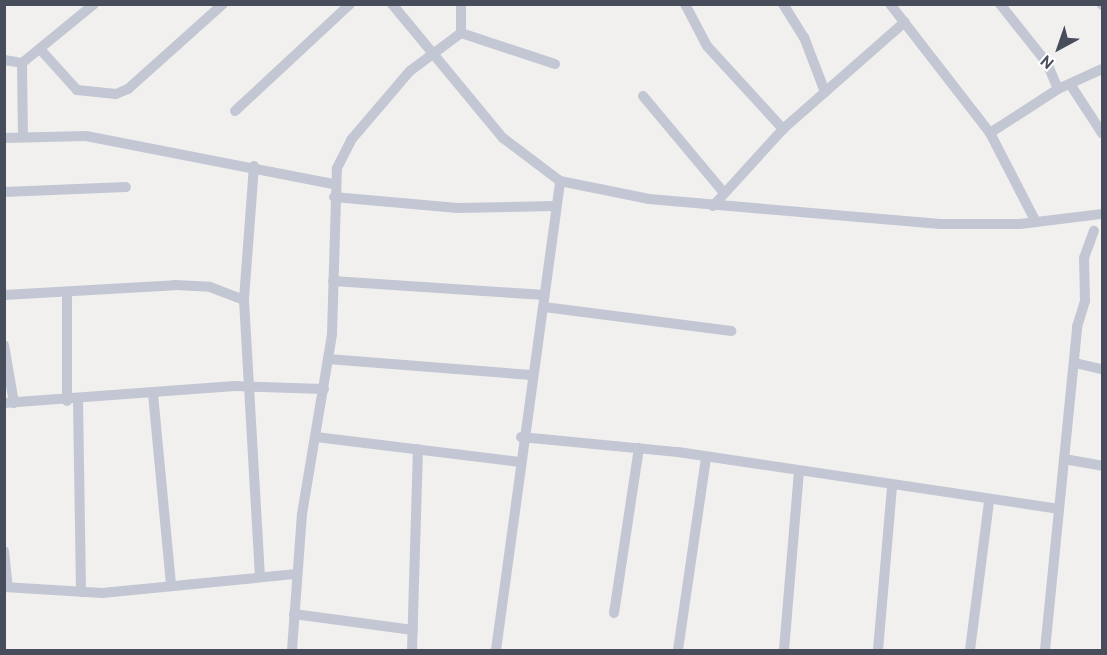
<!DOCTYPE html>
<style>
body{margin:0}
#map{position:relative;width:1107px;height:655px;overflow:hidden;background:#f1f0ef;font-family:Cabin,sans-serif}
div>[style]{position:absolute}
.minor>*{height:10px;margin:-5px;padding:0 5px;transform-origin:5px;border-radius:5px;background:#c3c7d3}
span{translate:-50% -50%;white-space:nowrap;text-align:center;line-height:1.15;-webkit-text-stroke:5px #fff;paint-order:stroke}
.frame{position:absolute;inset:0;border:6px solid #484d5c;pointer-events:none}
.north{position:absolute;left:1029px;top:18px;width:60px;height:60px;-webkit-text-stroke:4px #fff;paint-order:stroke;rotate:220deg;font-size:16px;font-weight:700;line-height:24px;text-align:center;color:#484d5c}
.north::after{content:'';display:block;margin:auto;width:21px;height:27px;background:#484d5c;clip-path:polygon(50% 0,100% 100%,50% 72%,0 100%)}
</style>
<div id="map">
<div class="minor">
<i style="left:392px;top:4px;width:174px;rotate:50.4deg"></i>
<i style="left:503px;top:138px;width:71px;rotate:37deg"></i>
<i style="left:560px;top:181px;width:91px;rotate:11.4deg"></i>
<i style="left:649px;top:199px;width:292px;rotate:4.9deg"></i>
<i style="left:940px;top:224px;width:80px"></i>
<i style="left:1020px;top:224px;width:83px;rotate:-7deg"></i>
<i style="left:685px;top:4px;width:47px;rotate:62.4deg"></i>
<i style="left:707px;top:46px;width:113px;rotate:47.5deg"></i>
<i style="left:783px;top:4px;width:39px;rotate:58deg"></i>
<i style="left:804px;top:37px;width:59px;rotate:69.1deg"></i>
<i style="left:890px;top:4px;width:163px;rotate:52.2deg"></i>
<i style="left:990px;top:133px;width:100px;rotate:62.7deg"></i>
<i style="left:1000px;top:4px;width:75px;rotate:51.5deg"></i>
<i style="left:1047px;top:63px;width:28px;rotate:67deg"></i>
<i style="left:1102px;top:4px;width:1px;rotate:90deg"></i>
<i style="left:461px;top:33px;width:99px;rotate:18.3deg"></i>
<i style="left:40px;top:49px;width:55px;rotate:47.9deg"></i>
<i style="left:77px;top:90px;width:39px;rotate:6deg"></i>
<i style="left:116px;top:94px;width:13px;rotate:-23deg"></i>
<i style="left:128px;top:89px;width:127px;rotate:-41.8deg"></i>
<i style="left:4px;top:60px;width:18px;rotate:9deg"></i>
<i style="left:1070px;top:84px;width:59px;rotate:56.9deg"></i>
<i style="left:643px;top:96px;width:126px;rotate:50.1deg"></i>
<i style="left:235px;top:111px;width:157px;rotate:-42.9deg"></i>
<i style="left:990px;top:133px;width:81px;rotate:-32.9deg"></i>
<i style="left:1058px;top:89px;width:48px;rotate:-24.4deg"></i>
<i style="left:23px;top:136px;width:73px;rotate:-90.8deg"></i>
<i style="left:22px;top:63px;width:93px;rotate:-39.3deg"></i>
<i style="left:4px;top:138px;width:82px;rotate:-1.4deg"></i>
<i style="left:86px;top:136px;width:253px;rotate:11deg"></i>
<i style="left:254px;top:166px;width:134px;rotate:94.3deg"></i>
<i style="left:244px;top:300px;width:276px;rotate:86.7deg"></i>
<i style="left:4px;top:192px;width:122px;rotate:-2.3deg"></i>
<i style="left:334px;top:197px;width:124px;rotate:5.1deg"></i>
<i style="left:458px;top:208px;width:96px;rotate:-1.2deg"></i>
<i style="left:713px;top:206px;width:104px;rotate:-47.7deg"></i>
<i style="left:783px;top:129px;width:162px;rotate:-41.3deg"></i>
<i style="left:333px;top:281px;width:212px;rotate:3.8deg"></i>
<i style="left:4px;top:295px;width:171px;rotate:-3.3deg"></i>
<i style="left:175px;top:285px;width:35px;rotate:3deg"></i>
<i style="left:210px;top:287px;width:36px;rotate:21deg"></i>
<i style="left:544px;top:307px;width:189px;rotate:7.3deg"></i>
<i style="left:4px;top:345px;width:59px;rotate:80.2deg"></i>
<i style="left:328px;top:359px;width:204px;rotate:4.5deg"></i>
<i style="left:1075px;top:363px;width:28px;rotate:13deg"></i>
<i style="left:153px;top:394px;width:193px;rotate:84.6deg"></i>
<i style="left:78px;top:400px;width:192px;rotate:89.1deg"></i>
<i style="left:67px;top:401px;width:108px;rotate:-90deg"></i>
<i style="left:4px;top:403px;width:231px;rotate:-4.2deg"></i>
<i style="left:234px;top:386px;width:90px;rotate:1.9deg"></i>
<i style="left:316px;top:437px;width:205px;rotate:7deg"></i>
<i style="left:521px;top:437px;width:158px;rotate:5.5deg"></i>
<i style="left:678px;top:452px;width:384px;rotate:8.5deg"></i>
<i style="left:1064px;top:459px;width:39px;rotate:10deg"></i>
<i style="left:4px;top:551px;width:36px;rotate:84deg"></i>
<i style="left:4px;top:587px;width:98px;rotate:3.5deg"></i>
<i style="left:102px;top:593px;width:196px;rotate:-5.6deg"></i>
<i style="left:614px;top:613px;width:167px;rotate:-81.4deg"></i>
<i style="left:294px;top:614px;width:120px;rotate:7.7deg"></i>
<i style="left:292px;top:650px;width:136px;rotate:-85.8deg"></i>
<i style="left:302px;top:514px;width:182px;rotate:-80.5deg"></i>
<i style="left:332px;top:334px;width:166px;rotate:-88.3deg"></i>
<i style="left:337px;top:168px;width:31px;rotate:-63deg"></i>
<i style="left:351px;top:140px;width:91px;rotate:-49.5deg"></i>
<i style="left:410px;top:71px;width:64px;rotate:-36.7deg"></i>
<i style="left:461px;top:33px;width:29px;rotate:-90deg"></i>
<i style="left:412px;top:650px;width:201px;rotate:-88.3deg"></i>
<i style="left:496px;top:650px;width:473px;rotate:-82.2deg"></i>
<i style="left:678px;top:650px;width:195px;rotate:-81.7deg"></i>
<i style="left:784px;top:650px;width:179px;rotate:-85.2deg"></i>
<i style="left:878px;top:650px;width:164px;rotate:-85.1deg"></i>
<i style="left:970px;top:650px;width:150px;rotate:-82.7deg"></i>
<i style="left:1045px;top:650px;width:325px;rotate:-84.3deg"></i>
<i style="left:1077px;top:327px;width:27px;rotate:-73deg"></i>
<i style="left:1085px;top:301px;width:43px;rotate:-91.3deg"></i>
<i style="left:1084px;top:258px;width:29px;rotate:-70deg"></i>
</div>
<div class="frame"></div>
<div class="north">N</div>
</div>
